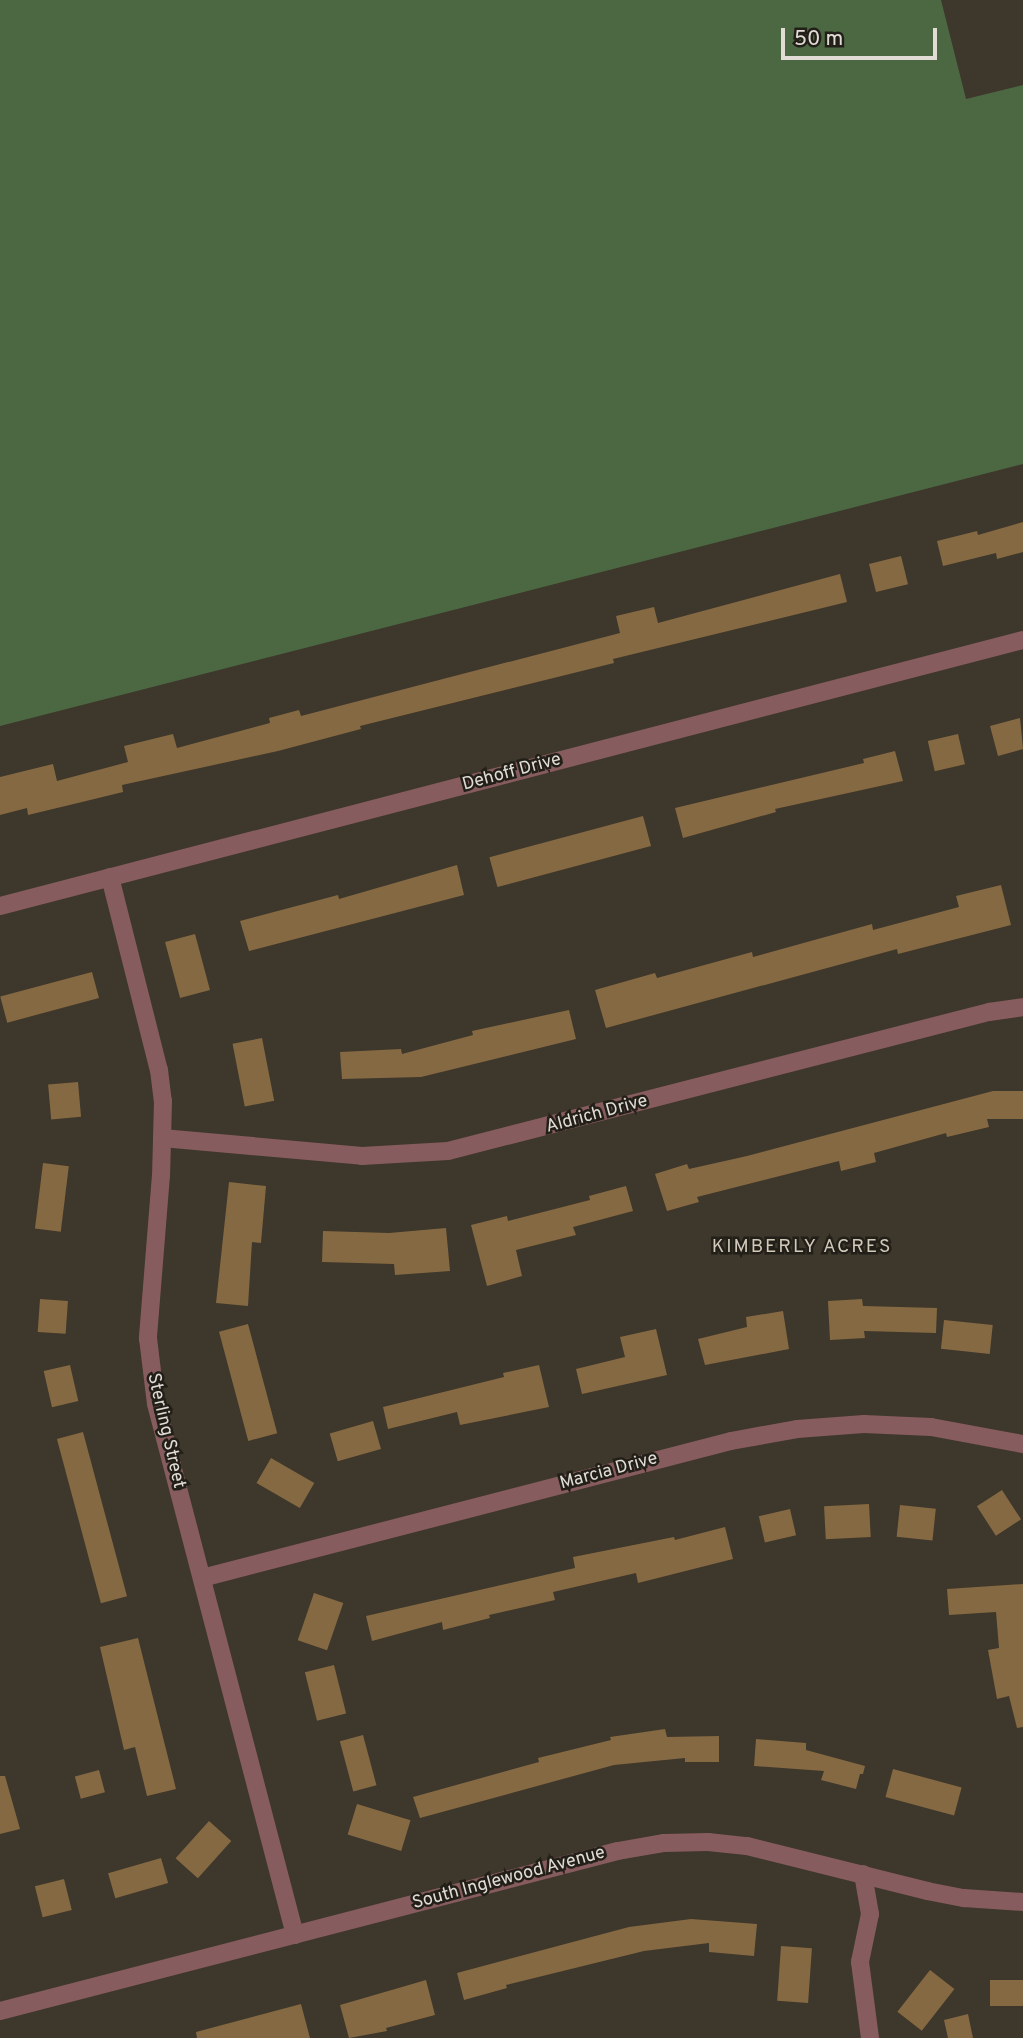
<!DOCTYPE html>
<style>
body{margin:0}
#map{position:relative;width:1023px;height:2038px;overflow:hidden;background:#3e372b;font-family:Overpass,sans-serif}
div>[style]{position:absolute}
.forest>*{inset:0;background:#4c6843}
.building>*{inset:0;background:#856942;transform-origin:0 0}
.minor>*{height:18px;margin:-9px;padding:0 9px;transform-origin:9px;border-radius:9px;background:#875c5e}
span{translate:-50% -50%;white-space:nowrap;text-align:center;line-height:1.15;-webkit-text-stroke:5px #221f19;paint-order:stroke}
.street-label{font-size:18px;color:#e1dcd5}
.neighbourhood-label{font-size:19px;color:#d2c9bb;letter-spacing:2px}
.scale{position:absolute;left:781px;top:28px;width:156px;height:32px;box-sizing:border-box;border:4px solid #e1dcd5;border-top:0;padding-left:9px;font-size:21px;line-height:24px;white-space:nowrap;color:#e1dcd5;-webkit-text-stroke:5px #221f19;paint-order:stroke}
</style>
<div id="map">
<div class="forest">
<i style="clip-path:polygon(0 0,941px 0,966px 99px,1023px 85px,1023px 464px,0 726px)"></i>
</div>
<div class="building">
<i style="clip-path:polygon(1023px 522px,1023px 552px,997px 559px,996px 553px,943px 566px,937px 541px,977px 531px,978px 535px)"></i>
<i style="left:901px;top:556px;width:29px;height:33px;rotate:76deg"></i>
<i style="clip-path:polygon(840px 574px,847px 602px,613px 659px,614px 663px,360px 726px,361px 729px,278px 751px,122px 785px,123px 792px,82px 802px,28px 815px,27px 808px,0 815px,0 777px,53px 764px,57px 781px,128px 762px,124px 746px,173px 734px,177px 748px,270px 723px,269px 718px,299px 710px,301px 716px,620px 633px,616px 616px,654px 607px,658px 623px)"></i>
<i style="clip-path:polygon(1020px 718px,1023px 749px,998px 756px,990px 726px)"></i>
<i style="left:958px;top:734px;width:31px;height:31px;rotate:77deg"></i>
<i style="clip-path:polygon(895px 751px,903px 781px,775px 809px,776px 812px,683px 838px,675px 808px,864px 763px,863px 759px)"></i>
<i style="left:643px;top:816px;width:31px;height:159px;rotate:75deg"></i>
<i style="clip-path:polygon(457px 865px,464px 895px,249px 951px,240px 921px,338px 895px,339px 899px)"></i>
<i style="clip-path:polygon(1001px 885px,1011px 925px,898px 954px,897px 949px,606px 1028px,595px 990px,655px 973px,657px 978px,752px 952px,753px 957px,872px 924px,873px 930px,959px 907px,956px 896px)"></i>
<i style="left:195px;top:934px;width:58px;height:31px;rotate:75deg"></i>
<i style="left:92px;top:972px;width:27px;height:95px;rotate:75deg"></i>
<i style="clip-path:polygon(569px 1010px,576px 1039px,421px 1077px,342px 1079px,340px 1052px,401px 1049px,402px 1054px,473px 1035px,472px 1031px)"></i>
<i style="left:262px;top:1038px;width:64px;height:30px;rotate:79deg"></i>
<i style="left:78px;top:1082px;width:35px;height:30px;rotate:85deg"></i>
<i style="clip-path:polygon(993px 1091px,1023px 1091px,1023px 1119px,987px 1119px,989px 1127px,947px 1137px,946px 1133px,874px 1153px,876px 1162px,841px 1171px,839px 1161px,697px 1197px,699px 1202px,667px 1211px,655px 1174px,687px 1164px,689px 1169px,747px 1156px)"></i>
<i style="left:43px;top:1163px;width:26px;height:66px;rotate:7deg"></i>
<i style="clip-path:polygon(229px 1182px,266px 1186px,261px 1243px,252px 1242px,248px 1306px,216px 1303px)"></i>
<i style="clip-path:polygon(626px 1186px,633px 1211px,573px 1227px,576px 1235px,516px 1250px,522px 1276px,487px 1286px,471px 1225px,507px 1216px,508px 1221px,590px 1200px,589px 1196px)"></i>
<i style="clip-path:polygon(446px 1228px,450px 1271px,395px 1275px,394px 1264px,322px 1262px,323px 1231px,389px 1233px)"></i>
<i style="left:40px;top:1299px;width:28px;height:33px;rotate:4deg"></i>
<i style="clip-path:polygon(862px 1299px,863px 1306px,937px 1308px,936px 1333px,864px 1331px,865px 1338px,830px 1340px,828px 1301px)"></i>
<i style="clip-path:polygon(783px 1311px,789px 1349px,705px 1365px,698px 1339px,747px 1327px,746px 1317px)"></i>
<i style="left:944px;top:1320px;width:49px;height:29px;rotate:6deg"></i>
<i style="left:248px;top:1324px;width:113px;height:30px;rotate:75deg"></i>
<i style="clip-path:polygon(656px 1329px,667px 1375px,582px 1394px,576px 1369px,625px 1357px,620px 1337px)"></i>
<i style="left:70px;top:1365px;width:37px;height:27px;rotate:77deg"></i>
<i style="clip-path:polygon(539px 1365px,549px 1407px,460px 1425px,457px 1412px,388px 1429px,383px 1407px,504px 1377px,503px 1373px)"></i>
<i style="left:373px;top:1421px;width:29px;height:45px;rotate:74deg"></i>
<i style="left:83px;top:1432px;width:170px;height:27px;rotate:75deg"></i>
<i style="left:271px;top:1458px;width:50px;height:29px;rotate:30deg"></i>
<i style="left:1002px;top:1490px;width:35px;height:30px;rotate:57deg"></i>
<i style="left:869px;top:1504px;width:33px;height:45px;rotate:87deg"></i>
<i style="left:900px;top:1505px;width:36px;height:32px;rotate:6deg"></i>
<i style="left:790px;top:1509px;width:27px;height:32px;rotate:77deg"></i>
<i style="clip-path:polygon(725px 1527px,733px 1559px,638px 1583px,636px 1573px,553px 1592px,555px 1600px,489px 1615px,490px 1618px,443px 1630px,442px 1622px,372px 1641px,366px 1616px,575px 1568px,573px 1557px,674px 1537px,675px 1540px)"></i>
<i style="clip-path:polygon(1023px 1584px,1023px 1727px,1017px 1728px,1009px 1696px,997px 1699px,988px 1650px,999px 1648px,996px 1612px,949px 1615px,947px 1589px)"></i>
<i style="left:314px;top:1593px;width:31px;height:50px;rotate:19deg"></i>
<i style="clip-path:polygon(138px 1638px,176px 1789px,147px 1796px,135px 1747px,124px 1750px,100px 1647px)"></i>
<i style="left:334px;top:1665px;width:50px;height:30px;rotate:76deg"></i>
<i style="clip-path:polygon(665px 1729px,667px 1737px,719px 1736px,719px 1762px,685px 1762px,685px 1758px,614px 1765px,420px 1818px,413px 1797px,539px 1762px,538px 1758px,611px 1740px,610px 1737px)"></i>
<i style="left:363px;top:1735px;width:52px;height:24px;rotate:75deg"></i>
<i style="clip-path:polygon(756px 1739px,806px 1743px,806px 1750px,865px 1766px,863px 1774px,860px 1774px,856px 1789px,821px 1780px,824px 1771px,754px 1766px)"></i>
<i style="left:893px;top:1769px;width:71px;height:29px;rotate:15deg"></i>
<i style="left:99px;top:1770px;width:23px;height:25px;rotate:75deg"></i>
<i style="clip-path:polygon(0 1776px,5px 1776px,20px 1829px,0 1834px)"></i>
<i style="left:357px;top:1804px;width:56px;height:32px;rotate:17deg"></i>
<i style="left:209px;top:1821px;width:30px;height:50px;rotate:42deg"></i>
<i style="left:161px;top:1858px;width:26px;height:55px;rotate:74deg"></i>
<i style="left:64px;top:1879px;width:32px;height:30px;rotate:76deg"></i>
<i style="clip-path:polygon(691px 1919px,757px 1924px,754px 1956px,709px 1952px,709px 1943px,644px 1951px,506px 1985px,507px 1988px,464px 2000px,457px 1973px,629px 1927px)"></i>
<i style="left:781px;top:1946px;width:31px;height:55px;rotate:4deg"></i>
<i style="left:930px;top:1970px;width:31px;height:53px;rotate:38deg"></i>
<i style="clip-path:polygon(426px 1980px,435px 2015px,386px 2028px,387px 2031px,349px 2038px,340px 2005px)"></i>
<i style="left:1023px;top:1980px;width:26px;height:33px;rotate:90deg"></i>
<i style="clip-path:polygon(301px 2004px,310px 2038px,197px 2038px,196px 2032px)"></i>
<i style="clip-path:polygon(968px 2014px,973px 2038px,948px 2038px,944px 2020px)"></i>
</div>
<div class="minor">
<i style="left:110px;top:877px;width:199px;rotate:75.8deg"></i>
<i style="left:159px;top:1070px;width:31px;rotate:83deg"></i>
<i style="left:163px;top:1101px;width:74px;rotate:91.5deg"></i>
<i style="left:161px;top:1175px;width:164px;rotate:94.6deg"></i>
<i style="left:148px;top:1338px;width:66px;rotate:83.1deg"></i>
<i style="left:156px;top:1404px;width:549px;rotate:75.33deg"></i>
<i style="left:0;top:906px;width:1057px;rotate:-14.58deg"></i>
<i style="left:162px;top:1138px;width:201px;rotate:5.1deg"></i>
<i style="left:362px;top:1156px;width:86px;rotate:-3.3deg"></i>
<i style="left:448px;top:1151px;width:559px;rotate:-14.41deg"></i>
<i style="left:989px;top:1012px;width:34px;rotate:-8deg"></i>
<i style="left:202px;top:1578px;width:546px;rotate:-14.52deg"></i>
<i style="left:731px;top:1441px;width:67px;rotate:-10.3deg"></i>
<i style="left:797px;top:1429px;width:67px;rotate:-4.3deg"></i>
<i style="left:864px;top:1424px;width:67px;rotate:2.6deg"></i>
<i style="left:931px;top:1427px;width:94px;rotate:10.5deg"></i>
<i style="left:863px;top:1874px;width:41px;rotate:80.1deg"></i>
<i style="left:870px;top:1914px;width:49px;rotate:101.8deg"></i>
<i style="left:860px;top:1962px;width:77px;rotate:82.5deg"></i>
<i style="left:0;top:2011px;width:638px;rotate:-14.52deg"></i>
<i style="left:618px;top:1851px;width:47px;rotate:-9.9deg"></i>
<i style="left:664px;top:1843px;width:44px;rotate:-1.3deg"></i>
<i style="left:708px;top:1842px;width:39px;rotate:6deg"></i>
<i style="left:747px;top:1846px;width:186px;rotate:14deg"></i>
<i style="left:927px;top:1891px;width:38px;rotate:11deg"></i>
<i style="left:964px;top:1898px;width:59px;rotate:3.9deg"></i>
</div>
<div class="street-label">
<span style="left:512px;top:773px;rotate:-15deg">Dehoff Drive</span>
<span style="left:597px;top:1115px;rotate:-15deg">Aldrich Drive</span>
<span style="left:165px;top:1431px;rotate:77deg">Sterling Street</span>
<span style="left:609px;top:1472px;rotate:-15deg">Marcia Drive</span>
<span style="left:509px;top:1879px;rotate:-15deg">South Inglewood Avenue</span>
</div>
<div class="neighbourhood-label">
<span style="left:802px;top:1248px">KIMBERLY ACRES</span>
</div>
<div class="scale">50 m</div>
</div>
